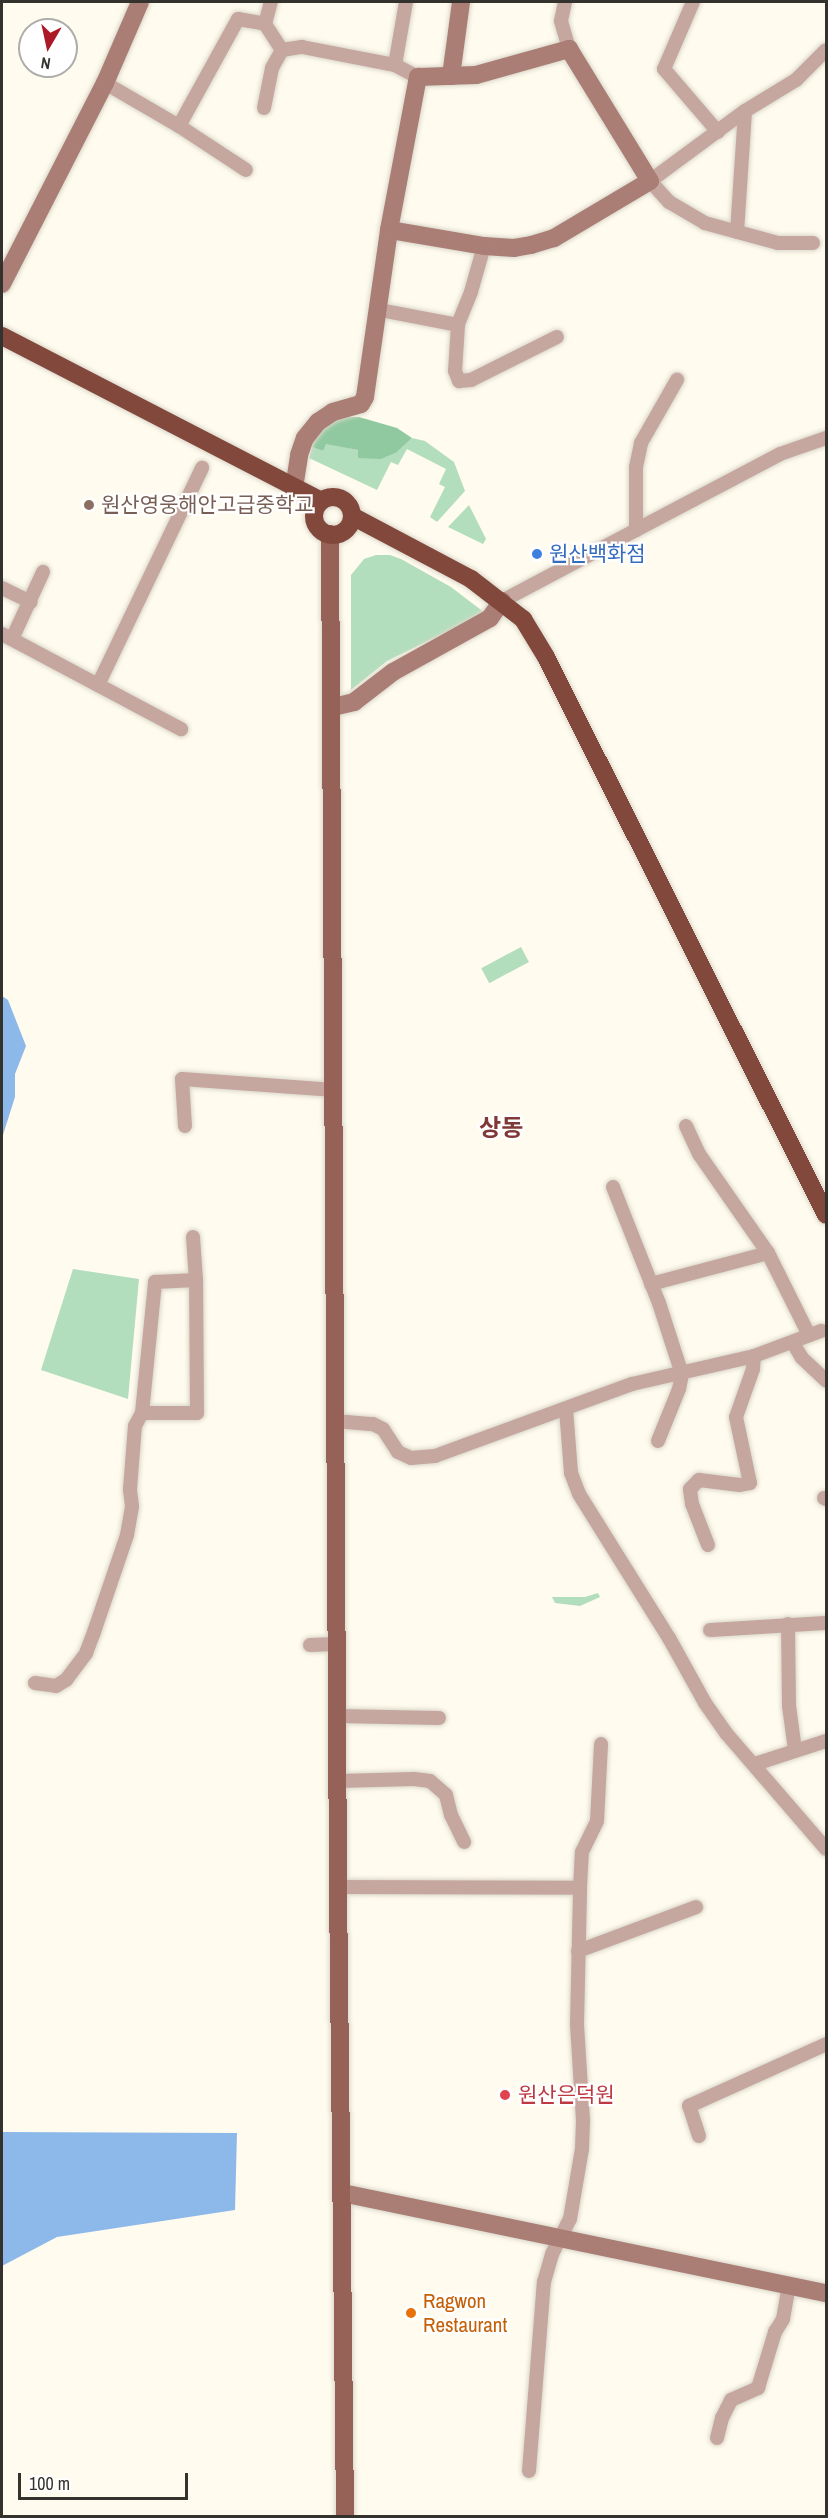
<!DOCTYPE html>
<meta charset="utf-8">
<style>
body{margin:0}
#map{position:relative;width:828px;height:2518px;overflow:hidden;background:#fffbee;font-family:"Archivo Narrow","Noto Sans KR",sans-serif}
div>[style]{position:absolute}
.green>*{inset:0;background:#b3debd;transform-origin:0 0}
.forest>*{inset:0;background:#90c99f}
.water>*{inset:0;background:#8db9ea}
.roads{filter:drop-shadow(0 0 2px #dad7cb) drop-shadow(0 0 2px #dad7cb)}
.street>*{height:14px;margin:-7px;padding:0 7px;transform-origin:7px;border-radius:7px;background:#c6a7a0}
.secondary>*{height:18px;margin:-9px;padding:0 9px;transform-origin:9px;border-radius:9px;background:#ab7e75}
.primary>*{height:18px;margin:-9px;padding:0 9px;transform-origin:9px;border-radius:9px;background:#966156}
.highway>*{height:18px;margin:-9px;padding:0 9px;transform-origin:9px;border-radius:9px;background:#83483c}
.highway>.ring{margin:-9px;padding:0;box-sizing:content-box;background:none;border:18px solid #83483c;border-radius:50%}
.dots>*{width:16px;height:16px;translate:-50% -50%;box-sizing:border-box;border:3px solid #fff;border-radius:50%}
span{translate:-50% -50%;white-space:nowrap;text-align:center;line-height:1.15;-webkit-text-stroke:4.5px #fff;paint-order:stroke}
.education-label{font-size:21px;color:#785e54}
.left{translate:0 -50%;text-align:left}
.shop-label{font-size:21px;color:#366cbe}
.health-label{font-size:21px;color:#be3a42}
.food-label{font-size:21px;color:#c56008}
.quarter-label{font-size:24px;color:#803836;font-weight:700}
.frame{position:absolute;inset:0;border:3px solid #33322d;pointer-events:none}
.north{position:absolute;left:18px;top:18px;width:60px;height:60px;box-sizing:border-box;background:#fff;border:2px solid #adadab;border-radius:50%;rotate:189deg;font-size:16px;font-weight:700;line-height:24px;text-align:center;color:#33322d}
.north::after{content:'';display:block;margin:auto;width:21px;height:27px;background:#ad1a27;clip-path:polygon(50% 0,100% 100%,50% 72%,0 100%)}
.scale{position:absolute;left:18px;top:2473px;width:170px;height:27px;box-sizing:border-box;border:3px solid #33322d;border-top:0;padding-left:8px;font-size:18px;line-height:21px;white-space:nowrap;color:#33322d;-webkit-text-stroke:4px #fff;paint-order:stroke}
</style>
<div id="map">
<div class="green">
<i style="clip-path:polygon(412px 438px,425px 441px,454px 462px,465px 491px,437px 522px,430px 517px,445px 487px,439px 484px,446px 469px,407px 449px,398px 465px,391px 462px,377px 490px,309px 458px,312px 447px,323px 451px,326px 443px,358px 450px,358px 457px,397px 452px)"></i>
<i style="clip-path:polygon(469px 505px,486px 539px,483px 544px,448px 527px)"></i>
<i style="clip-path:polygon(376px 555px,390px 555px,401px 559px,451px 587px,485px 613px,387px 661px,351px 690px,351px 575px,364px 559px)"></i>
<i style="left:521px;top:947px;width:17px;height:45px;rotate:62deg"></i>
<i style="clip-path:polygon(73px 1269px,139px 1279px,128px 1399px,41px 1370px)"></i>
<i style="clip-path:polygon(598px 1593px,600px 1597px,580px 1606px,555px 1603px,552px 1597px,585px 1597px)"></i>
</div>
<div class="forest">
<i style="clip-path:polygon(341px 417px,359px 417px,397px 428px,412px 438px,397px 452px,381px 459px,358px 458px,358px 450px,326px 444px,323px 451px,312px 447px,314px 434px)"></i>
</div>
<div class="water">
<i style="clip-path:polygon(2px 996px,8px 1000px,26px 1046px,15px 1074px,15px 1097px,2px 1138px)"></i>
<i style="clip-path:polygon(2px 2132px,237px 2133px,235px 2210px,57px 2237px,2px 2266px)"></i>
</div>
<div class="roads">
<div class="street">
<i style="left:406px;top:2px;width:64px;rotate:99.9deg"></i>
<i style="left:395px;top:65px;width:26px;rotate:28deg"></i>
<i style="left:565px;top:2px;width:19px;rotate:102deg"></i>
<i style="left:561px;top:21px;width:29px;rotate:74deg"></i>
<i style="left:693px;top:2px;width:73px;rotate:113.4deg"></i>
<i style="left:664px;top:69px;width:83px;rotate:49.4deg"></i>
<i style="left:265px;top:24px;width:23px;rotate:-75deg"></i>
<i style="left:105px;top:83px;width:86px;rotate:30.2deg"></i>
<i style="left:179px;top:126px;width:80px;rotate:33.3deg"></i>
<i style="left:264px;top:108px;width:41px;rotate:-78.7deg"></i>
<i style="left:272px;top:68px;width:21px;rotate:-61deg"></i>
<i style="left:282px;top:50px;width:20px;rotate:-9deg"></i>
<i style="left:302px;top:47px;width:95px;rotate:11deg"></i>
<i style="left:179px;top:126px;width:122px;rotate:-61.1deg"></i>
<i style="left:238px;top:19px;width:27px;rotate:10deg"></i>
<i style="left:265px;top:24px;width:31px;rotate:57deg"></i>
<i style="left:737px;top:232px;width:121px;rotate:-86.2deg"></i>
<i style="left:813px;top:243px;width:35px;rotate:180deg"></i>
<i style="left:778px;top:243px;width:76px;rotate:-164.7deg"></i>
<i style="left:705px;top:223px;width:42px;rotate:-149.7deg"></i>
<i style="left:669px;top:202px;width:28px;rotate:-132deg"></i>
<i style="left:650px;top:181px;width:118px;rotate:-36.4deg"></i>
<i style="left:745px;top:111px;width:60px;rotate:-31.3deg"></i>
<i style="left:796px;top:80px;width:42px;rotate:-45deg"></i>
<i style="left:484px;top:246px;width:48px;rotate:105.8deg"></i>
<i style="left:471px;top:292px;width:35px;rotate:112deg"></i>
<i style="left:458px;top:325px;width:46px;rotate:93.7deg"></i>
<i style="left:455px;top:371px;width:11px;rotate:68deg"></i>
<i style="left:459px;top:381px;width:12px;rotate:-5deg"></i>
<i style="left:471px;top:380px;width:96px;rotate:-26.6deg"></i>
<i style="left:380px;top:310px;width:79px;rotate:10.9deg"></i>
<i style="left:636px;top:530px;width:163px;rotate:-27.8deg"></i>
<i style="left:780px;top:454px;width:49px;rotate:-19.2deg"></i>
<i style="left:2px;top:588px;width:32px;rotate:26deg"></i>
<i style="left:502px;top:601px;width:152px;rotate:-27.9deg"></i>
<i style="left:636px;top:530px;width:63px;rotate:-90deg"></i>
<i style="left:636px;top:467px;width:25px;rotate:-78deg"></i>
<i style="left:641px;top:443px;width:73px;rotate:-60.3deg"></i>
<i style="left:2px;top:634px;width:203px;rotate:28deg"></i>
<i style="left:12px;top:639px;width:74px;rotate:-65.2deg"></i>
<i style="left:98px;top:685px;width:241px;rotate:-64.4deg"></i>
<i style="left:185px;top:1126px;width:47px;rotate:-93.7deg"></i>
<i style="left:182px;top:1079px;width:153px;rotate:4.1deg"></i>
<i style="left:686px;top:1126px;width:31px;rotate:65deg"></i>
<i style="left:699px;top:1154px;width:121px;rotate:55.1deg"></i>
<i style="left:768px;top:1253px;width:92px;rotate:63.4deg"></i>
<i style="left:613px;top:1187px;width:125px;rotate:68.4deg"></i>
<i style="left:659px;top:1303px;width:75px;rotate:72.1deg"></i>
<i style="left:682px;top:1374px;width:15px;rotate:101deg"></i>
<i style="left:679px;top:1389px;width:56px;rotate:112deg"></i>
<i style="left:651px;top:1284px;width:121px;rotate:-14.8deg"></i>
<i style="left:793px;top:1343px;width:17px;rotate:59deg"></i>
<i style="left:802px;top:1358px;width:33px;rotate:43deg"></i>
<i style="left:566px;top:1409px;width:64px;rotate:85.5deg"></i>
<i style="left:571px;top:1473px;width:22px;rotate:69deg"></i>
<i style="left:579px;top:1494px;width:170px;rotate:58deg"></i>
<i style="left:669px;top:1638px;width:74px;rotate:61deg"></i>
<i style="left:705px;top:1703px;width:37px;rotate:55deg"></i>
<i style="left:726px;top:1733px;width:153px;rotate:49.2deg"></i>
<i style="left:142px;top:1413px;width:55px"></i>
<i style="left:197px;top:1413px;width:133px;rotate:-90.4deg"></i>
<i style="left:335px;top:1421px;width:38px;rotate:5deg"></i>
<i style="left:373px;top:1424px;width:11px;rotate:27deg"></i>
<i style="left:383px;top:1429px;width:27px;rotate:57deg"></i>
<i style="left:398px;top:1452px;width:14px;rotate:25deg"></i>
<i style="left:411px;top:1458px;width:24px;rotate:-5deg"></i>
<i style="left:435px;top:1456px;width:210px;rotate:-20.1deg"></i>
<i style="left:632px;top:1384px;width:125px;rotate:-12.9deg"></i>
<i style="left:754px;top:1356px;width:72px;rotate:-20.5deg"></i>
<i style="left:824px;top:1498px;width:2px;rotate:27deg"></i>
<i style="left:708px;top:1545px;width:44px;rotate:-111.3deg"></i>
<i style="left:692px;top:1504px;width:15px;rotate:-98deg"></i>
<i style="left:690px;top:1489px;width:13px;rotate:-45deg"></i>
<i style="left:699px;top:1480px;width:41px;rotate:7deg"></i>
<i style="left:740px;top:1485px;width:10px;rotate:-11deg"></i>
<i style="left:750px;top:1483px;width:67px;rotate:-102deg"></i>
<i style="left:736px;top:1417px;width:51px;rotate:-70.5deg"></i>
<i style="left:753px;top:1369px;width:13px;rotate:-86deg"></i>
<i style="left:788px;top:1624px;width:82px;rotate:89.3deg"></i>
<i style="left:789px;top:1706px;width:44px;rotate:82.2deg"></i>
<i style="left:710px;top:1630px;width:116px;rotate:-3.5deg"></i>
<i style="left:310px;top:1645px;width:27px;rotate:-2deg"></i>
<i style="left:35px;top:1683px;width:21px;rotate:8deg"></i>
<i style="left:56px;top:1686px;width:12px;rotate:-31deg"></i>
<i style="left:66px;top:1680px;width:34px;rotate:-53deg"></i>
<i style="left:86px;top:1653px;width:22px;rotate:-69deg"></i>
<i style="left:94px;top:1632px;width:102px;rotate:-71.2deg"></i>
<i style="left:127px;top:1535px;width:29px;rotate:-80deg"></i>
<i style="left:132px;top:1506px;width:17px;rotate:-97deg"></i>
<i style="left:130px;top:1489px;width:63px;rotate:-85.5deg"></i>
<i style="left:135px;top:1426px;width:15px;rotate:-62deg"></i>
<i style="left:142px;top:1413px;width:132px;rotate:-84.3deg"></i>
<i style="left:155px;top:1282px;width:41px;rotate:-2.8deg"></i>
<i style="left:196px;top:1280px;width:43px;rotate:-94deg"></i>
<i style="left:337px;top:1716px;width:102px;rotate:1.1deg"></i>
<i style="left:755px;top:1764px;width:75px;rotate:-17.9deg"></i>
<i style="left:338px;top:1781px;width:76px;rotate:-1.5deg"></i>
<i style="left:414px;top:1779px;width:16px;rotate:7deg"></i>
<i style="left:430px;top:1781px;width:21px;rotate:41deg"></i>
<i style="left:446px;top:1795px;width:21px;rotate:76deg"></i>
<i style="left:451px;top:1815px;width:30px;rotate:64deg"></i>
<i style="left:338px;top:1887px;width:242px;rotate:0.2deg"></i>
<i style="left:578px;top:1951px;width:126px;rotate:-20.4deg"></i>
<i style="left:699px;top:2136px;width:32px;rotate:-108deg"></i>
<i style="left:689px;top:2106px;width:150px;rotate:-24.3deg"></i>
<i style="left:717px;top:2438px;width:21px;rotate:-76deg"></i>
<i style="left:722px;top:2418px;width:20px;rotate:-63deg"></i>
<i style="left:731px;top:2400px;width:30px;rotate:-24deg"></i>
<i style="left:758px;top:2388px;width:59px;rotate:-73.1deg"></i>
<i style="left:775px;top:2332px;width:15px;rotate:-58deg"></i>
<i style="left:783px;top:2319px;width:35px;rotate:-80deg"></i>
<i style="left:529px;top:2471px;width:190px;rotate:-85.5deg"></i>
<i style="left:544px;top:2282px;width:29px;rotate:-74deg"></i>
<i style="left:552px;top:2254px;width:39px;rotate:-63deg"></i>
<i style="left:570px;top:2219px;width:71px;rotate:-80.3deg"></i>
<i style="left:582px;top:2149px;width:29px;rotate:-88deg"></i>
<i style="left:583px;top:2120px;width:96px;rotate:-93.6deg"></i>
<i style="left:577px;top:2024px;width:136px;rotate:-88.7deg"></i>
<i style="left:580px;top:1888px;width:36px;rotate:-87deg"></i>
<i style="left:582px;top:1852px;width:34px;rotate:-64deg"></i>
<i style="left:597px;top:1821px;width:77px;rotate:-87deg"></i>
</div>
<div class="secondary">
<i style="left:451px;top:76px;width:75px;rotate:-82.3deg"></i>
<i style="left:2px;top:284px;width:226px;rotate:-62.9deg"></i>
<i style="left:105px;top:83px;width:88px;rotate:-66.6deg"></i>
<i style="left:294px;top:488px;width:33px;rotate:-81deg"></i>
<i style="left:299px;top:455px;width:18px;rotate:-71deg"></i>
<i style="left:305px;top:438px;width:21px;rotate:-51deg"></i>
<i style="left:318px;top:422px;width:18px;rotate:-34deg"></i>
<i style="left:333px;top:412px;width:29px;rotate:-16deg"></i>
<i style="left:361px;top:404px;width:8px;rotate:-60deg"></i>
<i style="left:365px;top:397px;width:169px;rotate:-81.8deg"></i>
<i style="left:389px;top:230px;width:156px;rotate:-79.3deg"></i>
<i style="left:418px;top:77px;width:58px;rotate:-2deg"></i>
<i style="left:476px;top:75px;width:97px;rotate:-15.6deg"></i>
<i style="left:569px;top:49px;width:155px;rotate:58.5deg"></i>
<i style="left:650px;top:181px;width:112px;rotate:149.3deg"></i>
<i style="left:554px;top:238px;width:24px;rotate:163deg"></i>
<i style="left:531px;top:245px;width:17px;rotate:170deg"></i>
<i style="left:514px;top:248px;width:30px;rotate:-176deg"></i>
<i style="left:484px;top:246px;width:96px;rotate:-170.4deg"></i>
<i style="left:333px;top:707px;width:22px;rotate:-13deg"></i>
<i style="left:354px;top:702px;width:49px;rotate:-37.6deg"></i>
<i style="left:393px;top:672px;width:111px;rotate:-29.1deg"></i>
<i style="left:490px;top:618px;width:21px;rotate:-55deg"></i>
<i style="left:342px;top:2193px;width:494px;rotate:11.7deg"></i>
</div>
<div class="primary">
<i style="left:330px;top:534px;width:1353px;rotate:89.66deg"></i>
<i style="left:338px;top:1887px;width:629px;rotate:89.36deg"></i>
</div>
<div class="highway">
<i style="left:2px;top:336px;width:359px;rotate:27.3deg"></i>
<i class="ring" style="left:314px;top:497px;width:20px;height:20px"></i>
<i style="left:352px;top:516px;width:135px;rotate:27.9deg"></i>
<i style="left:471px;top:579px;width:66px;rotate:37.6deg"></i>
<i style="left:523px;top:619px;width:44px;rotate:58.8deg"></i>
<i style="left:546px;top:657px;width:624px;rotate:63.35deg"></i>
</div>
</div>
<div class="dots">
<i style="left:89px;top:505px;background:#8d6e63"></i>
<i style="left:537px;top:554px;background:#3f7fe0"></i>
<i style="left:505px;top:2095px;background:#e0444e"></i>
<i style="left:411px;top:2313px;background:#e8710a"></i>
</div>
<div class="education-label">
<span class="left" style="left:101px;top:505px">원산영웅해안고급중학교</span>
</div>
<div class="shop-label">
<span class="left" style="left:549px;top:554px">원산백화점</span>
</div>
<div class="health-label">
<span class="left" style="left:518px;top:2095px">원산은덕원</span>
</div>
<div class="food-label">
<span class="left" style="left:423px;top:2313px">Ragwon<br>Restaurant</span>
</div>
<div class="quarter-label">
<span style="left:501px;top:1128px">상동</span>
</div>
<div class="frame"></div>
<div class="north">N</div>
<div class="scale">100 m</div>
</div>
